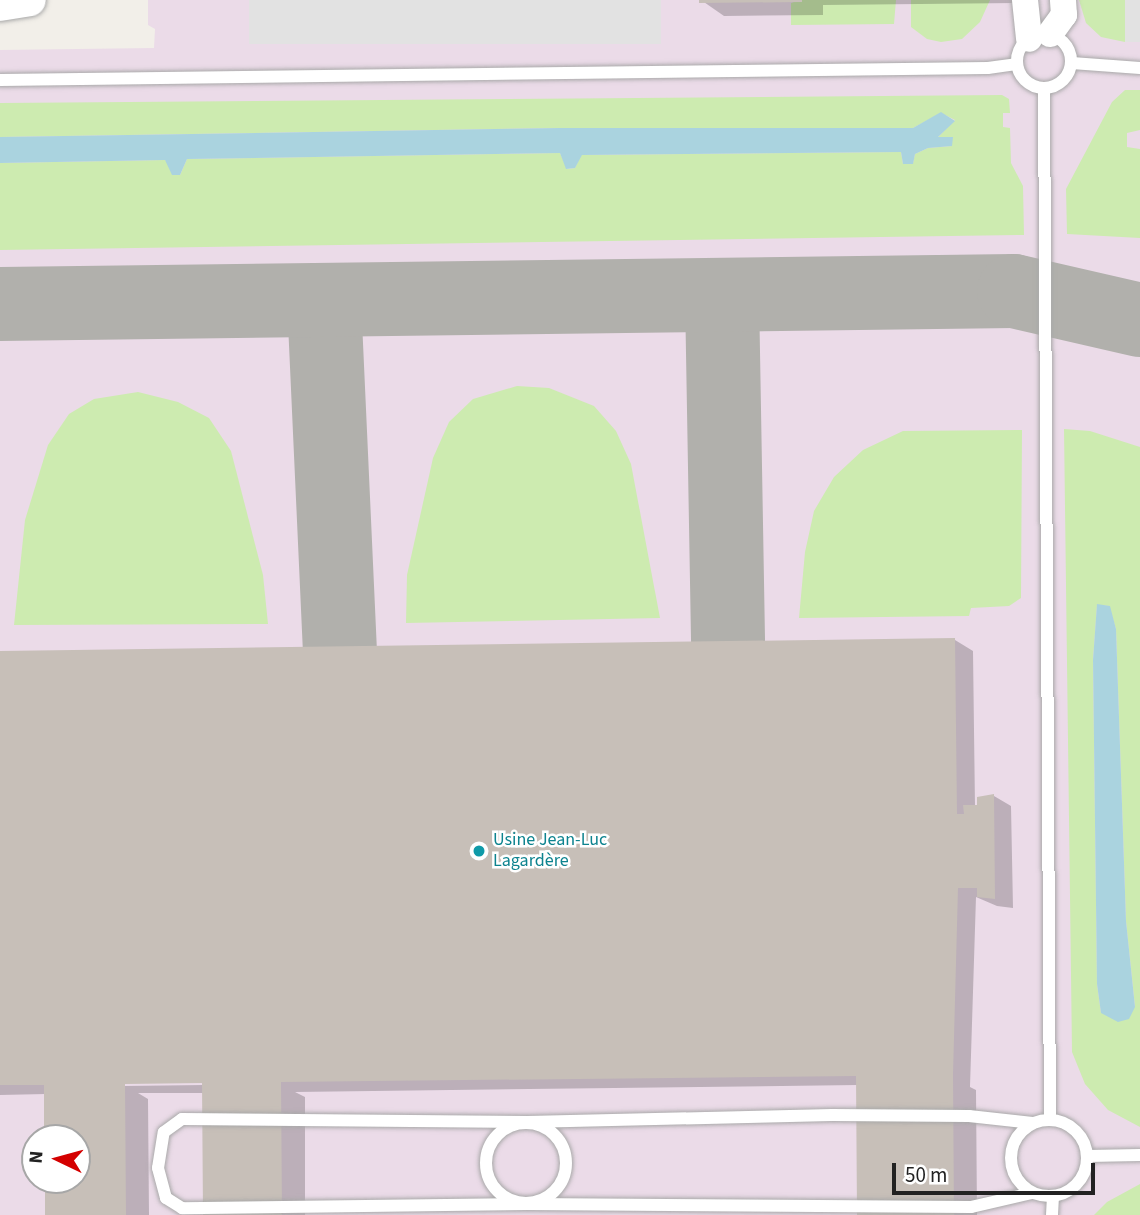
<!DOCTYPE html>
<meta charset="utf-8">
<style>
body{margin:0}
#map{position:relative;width:1140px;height:1215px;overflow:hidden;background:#f2efe9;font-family:"Source Sans 3",sans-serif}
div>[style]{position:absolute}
.industrial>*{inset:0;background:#ebdbe8}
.grass>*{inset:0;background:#cdebb0}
.parking>*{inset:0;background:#e2e2e2;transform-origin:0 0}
.water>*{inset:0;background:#aad3df}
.shadow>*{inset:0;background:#0003}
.taxiway>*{height:74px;margin:-37px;padding:0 37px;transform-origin:37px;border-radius:37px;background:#b1b0ac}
.building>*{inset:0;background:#c7bfb8}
.roads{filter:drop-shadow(0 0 2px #a9a9a9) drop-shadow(0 0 2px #a9a9a9)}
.service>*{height:12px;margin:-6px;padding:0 6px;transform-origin:6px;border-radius:6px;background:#fff}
.service>.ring{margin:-6px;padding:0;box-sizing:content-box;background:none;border:12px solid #fff;border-radius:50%}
.minor>*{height:26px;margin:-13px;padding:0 13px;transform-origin:13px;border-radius:13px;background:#fff}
.tertiary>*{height:32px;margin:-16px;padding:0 16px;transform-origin:16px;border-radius:16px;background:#fff}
.dots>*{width:19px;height:19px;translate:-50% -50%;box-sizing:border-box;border:4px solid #fff;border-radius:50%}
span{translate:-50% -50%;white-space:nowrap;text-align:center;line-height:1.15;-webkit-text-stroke:5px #fff;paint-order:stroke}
.culture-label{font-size:18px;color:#0d838f}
.left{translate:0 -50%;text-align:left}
.north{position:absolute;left:21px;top:1124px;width:70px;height:70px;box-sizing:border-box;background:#fff;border:2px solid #a7a7a7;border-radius:50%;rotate:275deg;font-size:19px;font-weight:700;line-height:28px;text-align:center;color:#222}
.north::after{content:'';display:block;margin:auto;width:24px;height:32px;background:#d40000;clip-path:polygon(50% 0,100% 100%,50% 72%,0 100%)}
.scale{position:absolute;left:892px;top:1163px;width:203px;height:32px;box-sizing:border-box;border:4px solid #222;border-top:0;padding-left:9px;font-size:21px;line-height:24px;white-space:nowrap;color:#222;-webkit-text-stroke:5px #fff;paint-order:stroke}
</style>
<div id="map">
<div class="industrial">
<i style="clip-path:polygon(evenodd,148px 0,1140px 0,1140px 1215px,0 1215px,0 50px,154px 48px,155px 29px,148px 25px,148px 0,35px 1138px,77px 1138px,77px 1180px,35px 1180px,35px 1138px)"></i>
</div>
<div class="grass">
<i style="clip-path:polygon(800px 0,896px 0,894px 24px,791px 25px,791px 3px)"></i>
<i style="clip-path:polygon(911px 0,990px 0,980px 22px,962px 39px,941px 42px,927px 39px,911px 27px)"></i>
<i style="clip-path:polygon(1079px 0,1125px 0,1125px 42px,1101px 37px,1086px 23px)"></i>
<i style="clip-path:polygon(1125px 90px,1140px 90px,1140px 130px,1127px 133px,1127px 147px,1140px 149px,1140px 238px,1067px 234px,1066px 189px,1112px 102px)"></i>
<i style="clip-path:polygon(1002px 95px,1009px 99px,1010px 113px,1003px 113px,1003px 127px,1010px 128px,1011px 163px,1023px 186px,1024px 235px,0 250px,0 163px,165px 160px,180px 175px,187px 159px,560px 153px,567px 169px,575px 168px,581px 155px,901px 152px,903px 164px,913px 163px,915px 154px,928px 148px,952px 146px,937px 138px,955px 120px,941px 113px,913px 128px,560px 128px,0 137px,0 103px)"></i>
<i style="clip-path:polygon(517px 386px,549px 388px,594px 406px,616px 431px,631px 464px,660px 618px,406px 623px,407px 575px,433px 458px,449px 422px,473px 399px)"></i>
<i style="clip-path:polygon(138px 392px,178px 402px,209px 418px,231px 451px,263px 575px,268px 624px,14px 625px,25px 520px,48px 445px,69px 414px,94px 399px)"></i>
<i style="clip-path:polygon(evenodd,1064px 429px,1090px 431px,1140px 447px,1140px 1127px,1108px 1110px,1085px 1084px,1072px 1052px,1064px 429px,1097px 605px,1109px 606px,1116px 629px,1126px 921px,1135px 1007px,1101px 1013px,1097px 984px,1093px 660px,1097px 605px)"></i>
<i style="clip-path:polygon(1022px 430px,1021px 598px,1009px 606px,971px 608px,969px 616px,799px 618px,805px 552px,814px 511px,834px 477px,863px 450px,903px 431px)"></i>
<i style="clip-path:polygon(1140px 1184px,1140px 1215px,1094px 1215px,1107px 1202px)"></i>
</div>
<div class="parking">
<i style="left:249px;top:0;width:412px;height:44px"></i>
<i style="left:1125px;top:0;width:15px;height:42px"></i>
</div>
<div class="water">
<i style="clip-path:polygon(941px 112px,955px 121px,938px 137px,953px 137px,952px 146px,928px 148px,915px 154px,913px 164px,903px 164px,901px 152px,582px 155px,575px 168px,566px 169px,560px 153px,187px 159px,180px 175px,172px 175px,165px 160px,0 163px,0 137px,560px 128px,913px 128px)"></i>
<i style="clip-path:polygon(1097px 604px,1110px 606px,1116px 629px,1126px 921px,1135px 1007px,1129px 1019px,1118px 1022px,1101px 1013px,1097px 984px,1093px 660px)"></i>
</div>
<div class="shadow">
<i style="clip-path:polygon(701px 0,1017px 0,1017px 3px,823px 5px,823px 15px,724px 16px)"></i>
<i style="clip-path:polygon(evenodd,955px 640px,973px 651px,975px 807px,994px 796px,1011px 806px,1013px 908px,997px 906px,976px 897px,970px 1087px,976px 1090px,977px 1215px,859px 1215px,858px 1085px,295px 1092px,305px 1097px,305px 1215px,205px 1215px,204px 1093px,138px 1093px,148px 1099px,149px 1215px,46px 1215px,46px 1180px,77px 1180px,77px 1138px,46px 1138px,46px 1094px,0 1095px,0 653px,955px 640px,204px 1081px,204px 1085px,124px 1086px,121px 1082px,204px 1081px)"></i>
</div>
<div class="taxiway">
<i style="left:722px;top:295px;width:347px;rotate:89deg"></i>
<i style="left:324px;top:300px;width:347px;rotate:87.4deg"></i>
<i style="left:0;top:304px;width:1014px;rotate:-0.73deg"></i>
<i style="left:1014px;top:291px;width:129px;rotate:13deg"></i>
</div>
<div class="building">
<i style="clip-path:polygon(699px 0,802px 0,802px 2px,699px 3px)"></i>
<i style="clip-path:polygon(955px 638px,957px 814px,964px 814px,963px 805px,977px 805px,977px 797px,994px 794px,995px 899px,977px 897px,977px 888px,958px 888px,953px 1075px,954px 1215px,857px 1215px,856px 1076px,281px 1082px,282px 1215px,203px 1215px,202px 1083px,125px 1084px,126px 1215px,45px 1215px,45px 1180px,77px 1180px,77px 1138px,44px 1138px,44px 1085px,0 1085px,0 651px)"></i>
</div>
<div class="roads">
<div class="service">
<i class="ring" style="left:1017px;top:34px;width:42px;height:42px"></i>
<i style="left:1072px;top:63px;width:68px;rotate:4.2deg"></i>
<i style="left:0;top:80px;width:988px;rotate:-0.7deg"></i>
<i style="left:988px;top:68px;width:29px;rotate:-8deg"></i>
<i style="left:1044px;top:88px;width:1032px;rotate:89.67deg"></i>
<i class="ring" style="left:1011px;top:1120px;width:64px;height:64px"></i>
<i class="ring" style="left:486px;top:1123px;width:68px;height:68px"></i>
<i style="left:1088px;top:1156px;width:52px;rotate:-1.1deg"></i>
<i style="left:1032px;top:1193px;width:63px;rotate:167.1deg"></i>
<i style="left:971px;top:1207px;width:444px;rotate:-179.6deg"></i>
<i style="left:527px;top:1204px;width:345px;rotate:179.3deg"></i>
<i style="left:182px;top:1208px;width:19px;rotate:-148deg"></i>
<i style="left:166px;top:1198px;width:31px;rotate:-105deg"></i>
<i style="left:158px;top:1168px;width:36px;rotate:-81deg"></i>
<i style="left:164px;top:1132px;width:22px;rotate:-36deg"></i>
<i style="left:182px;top:1119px;width:345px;rotate:0.5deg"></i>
<i style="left:527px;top:1122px;width:305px;rotate:-1.3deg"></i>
<i style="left:832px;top:1115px;width:137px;rotate:0.4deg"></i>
<i style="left:969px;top:1116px;width:64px;rotate:6.2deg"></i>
<i style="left:1052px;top:1215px;width:18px;rotate:-87deg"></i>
</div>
<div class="minor">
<i style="left:1025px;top:0;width:39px;rotate:84deg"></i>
<i style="left:1050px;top:34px;width:24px;rotate:-54deg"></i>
<i style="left:1064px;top:15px;width:15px;rotate:-94deg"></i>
</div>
<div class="tertiary">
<i style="left:0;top:5px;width:30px;rotate:-9deg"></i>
</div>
</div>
<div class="dots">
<i style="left:479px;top:851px;background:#0f9aa8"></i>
</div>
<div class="culture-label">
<span class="left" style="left:493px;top:851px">Usine Jean-Luc<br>Lagardère</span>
</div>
<div class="north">N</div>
<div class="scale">50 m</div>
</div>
